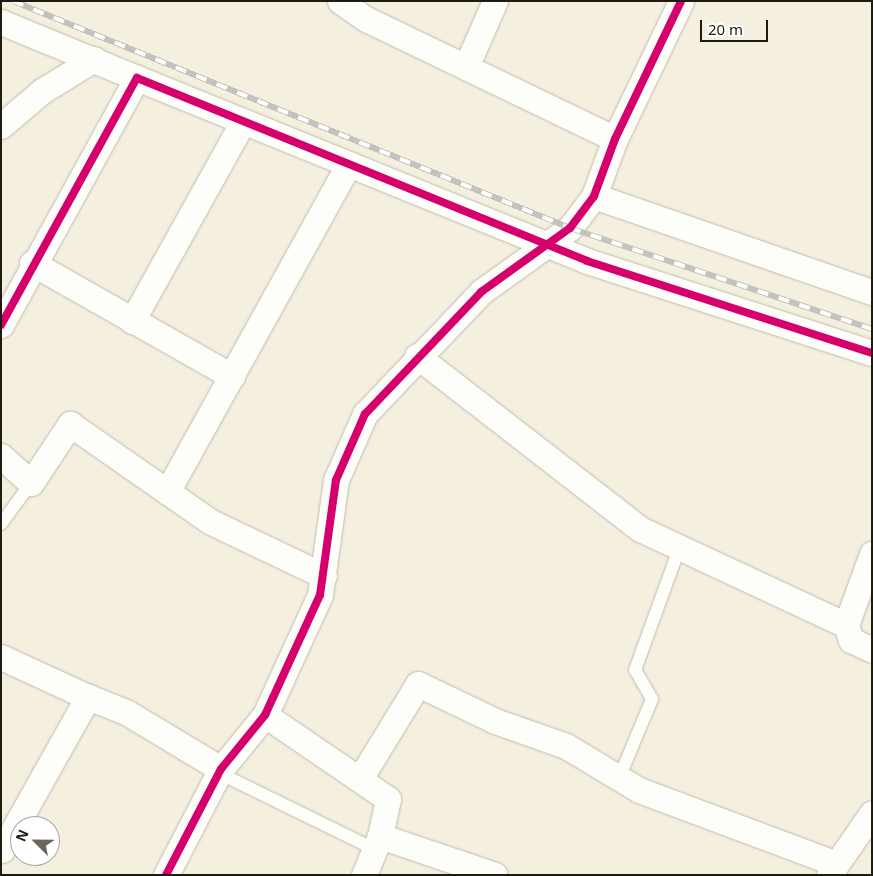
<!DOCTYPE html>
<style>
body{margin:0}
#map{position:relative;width:873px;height:876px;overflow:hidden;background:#f4efde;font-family:"Noto Sans",sans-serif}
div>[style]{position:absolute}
.roads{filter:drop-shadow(0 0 1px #bfbcaf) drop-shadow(0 0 1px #bfbcaf)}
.lane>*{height:12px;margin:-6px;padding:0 6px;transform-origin:6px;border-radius:6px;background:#fdfdfa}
.street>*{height:25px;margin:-12.5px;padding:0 12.5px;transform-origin:12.5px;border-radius:12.5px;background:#fdfdfa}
.rail>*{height:5.5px;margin-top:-2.75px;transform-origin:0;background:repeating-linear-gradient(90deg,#fff 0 11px,#c4c2be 0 22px);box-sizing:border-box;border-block:1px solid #c4c2be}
.cycleway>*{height:8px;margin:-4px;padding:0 4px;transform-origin:4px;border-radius:4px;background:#d6006c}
span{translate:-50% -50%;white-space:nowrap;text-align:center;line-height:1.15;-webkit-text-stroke:5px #fff;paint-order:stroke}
.frame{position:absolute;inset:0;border:2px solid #1e1b10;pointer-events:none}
.north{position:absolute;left:10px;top:816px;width:50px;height:50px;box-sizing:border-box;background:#fff;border:1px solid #a5a49f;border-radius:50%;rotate:293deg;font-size:14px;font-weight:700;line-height:20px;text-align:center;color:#1e1b10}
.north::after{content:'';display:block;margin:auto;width:18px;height:22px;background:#696558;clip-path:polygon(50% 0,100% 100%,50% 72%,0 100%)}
.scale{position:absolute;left:700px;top:20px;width:68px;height:22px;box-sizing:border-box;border:2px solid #1e1b10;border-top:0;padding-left:6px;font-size:15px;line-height:18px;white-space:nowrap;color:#1e1b10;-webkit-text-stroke:4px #fff;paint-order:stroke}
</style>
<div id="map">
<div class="roads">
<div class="lane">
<i style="left:1px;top:524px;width:51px;rotate:-53.8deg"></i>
<i style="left:219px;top:773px;width:173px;rotate:26.1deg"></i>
<i style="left:619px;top:778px;width:86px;rotate:-67.3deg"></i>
<i style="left:652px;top:699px;width:34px;rotate:-120deg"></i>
<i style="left:635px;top:670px;width:129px;rotate:-70deg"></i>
</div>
<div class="street">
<i style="left:340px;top:1px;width:32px;rotate:35deg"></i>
<i style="left:366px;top:19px;width:276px;rotate:25.7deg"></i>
<i style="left:1px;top:22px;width:147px;rotate:22.4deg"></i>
<i style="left:466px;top:67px;width:72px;rotate:-66.3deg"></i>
<i style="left:1px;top:126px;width:54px;rotate:-40.5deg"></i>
<i style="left:42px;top:91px;width:61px;rotate:-31.6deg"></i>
<i style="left:594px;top:196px;width:294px;rotate:19.1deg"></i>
<i style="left:32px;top:263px;width:230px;rotate:29.5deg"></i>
<i style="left:132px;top:321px;width:227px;rotate:-60.9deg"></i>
<i style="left:1px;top:325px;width:282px;rotate:-61.2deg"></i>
<i style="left:137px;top:78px;width:486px;rotate:22.1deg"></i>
<i style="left:587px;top:261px;width:299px;rotate:17.9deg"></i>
<i style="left:417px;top:356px;width:282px;rotate:37.8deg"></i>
<i style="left:640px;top:529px;width:227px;rotate:25deg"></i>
<i style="left:846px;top:625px;width:16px;rotate:72deg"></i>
<i style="left:851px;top:640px;width:23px;rotate:25deg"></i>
<i style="left:1px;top:456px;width:40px;rotate:42deg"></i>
<i style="left:31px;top:483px;width:71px;rotate:-56.5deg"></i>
<i style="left:70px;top:424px;width:172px;rotate:34.8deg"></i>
<i style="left:211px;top:522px;width:125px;rotate:25.5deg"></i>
<i style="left:167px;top:492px;width:375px;rotate:-61deg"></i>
<i style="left:846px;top:625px;width:76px;rotate:-69.9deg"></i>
<i style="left:1px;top:657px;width:96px;rotate:24.7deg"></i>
<i style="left:265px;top:715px;width:149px;rotate:34.3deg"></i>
<i style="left:388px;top:799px;width:38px;rotate:102deg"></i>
<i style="left:361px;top:777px;width:109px;rotate:-58.5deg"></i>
<i style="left:418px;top:684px;width:85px;rotate:25.7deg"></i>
<i style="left:495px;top:721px;width:75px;rotate:19.4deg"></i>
<i style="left:566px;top:746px;width:85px;rotate:31.1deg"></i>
<i style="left:639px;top:790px;width:208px;rotate:20.5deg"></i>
<i style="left:2px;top:850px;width:176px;rotate:-60.7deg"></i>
<i style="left:88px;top:697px;width:41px;rotate:21.5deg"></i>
<i style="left:126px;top:712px;width:111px;rotate:31deg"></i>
<i style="left:166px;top:875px;width:119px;rotate:-62.6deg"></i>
<i style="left:221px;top:769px;width:70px;rotate:-50.8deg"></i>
<i style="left:265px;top:715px;width:132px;rotate:-65.4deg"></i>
<i style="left:320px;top:595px;width:116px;rotate:-82.1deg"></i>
<i style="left:336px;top:480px;width:72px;rotate:-66.3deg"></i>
<i style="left:365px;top:414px;width:168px;rotate:-46.4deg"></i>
<i style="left:481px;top:292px;width:110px;rotate:-35.7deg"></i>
<i style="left:570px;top:228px;width:40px;rotate:-53deg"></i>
<i style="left:594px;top:196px;width:61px;rotate:-69.8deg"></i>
<i style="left:615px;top:139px;width:153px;rotate:-64.4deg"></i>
<i style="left:364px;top:875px;width:42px;rotate:-67.7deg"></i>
<i style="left:380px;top:836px;width:121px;rotate:18.7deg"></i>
<i style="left:829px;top:875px;width:75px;rotate:-55.3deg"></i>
</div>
</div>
<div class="rail">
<i style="left:13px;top:1px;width:601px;rotate:22.17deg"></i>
<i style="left:570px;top:228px;width:318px;rotate:18.5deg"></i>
</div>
<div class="cycleway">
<i style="left:1px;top:325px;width:282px;rotate:-61.2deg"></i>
<i style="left:137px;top:78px;width:486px;rotate:22.1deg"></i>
<i style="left:587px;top:261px;width:299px;rotate:17.9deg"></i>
<i style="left:166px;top:875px;width:119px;rotate:-62.6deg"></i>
<i style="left:221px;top:769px;width:70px;rotate:-50.8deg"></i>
<i style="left:265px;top:715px;width:132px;rotate:-65.4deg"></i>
<i style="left:320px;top:595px;width:116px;rotate:-82.1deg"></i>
<i style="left:336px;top:480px;width:72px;rotate:-66.3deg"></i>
<i style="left:365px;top:414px;width:168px;rotate:-46.4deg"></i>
<i style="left:481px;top:292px;width:110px;rotate:-35.7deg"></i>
<i style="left:570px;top:228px;width:40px;rotate:-53deg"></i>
<i style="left:594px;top:196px;width:61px;rotate:-69.8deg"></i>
<i style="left:615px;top:139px;width:153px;rotate:-64.4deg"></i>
</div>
<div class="frame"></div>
<div class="north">N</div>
<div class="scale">20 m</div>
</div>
